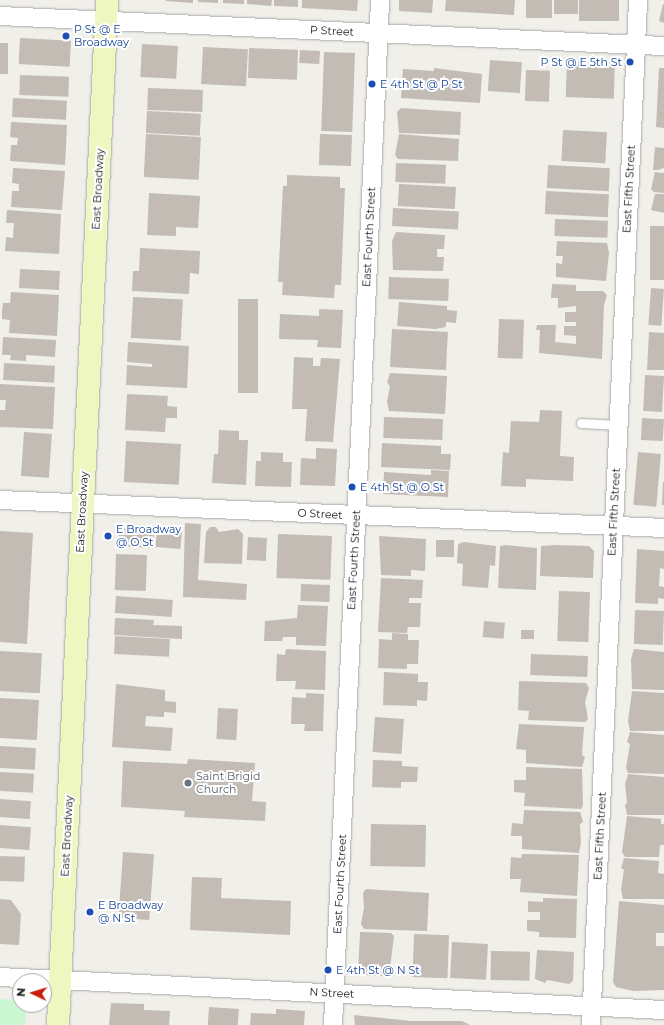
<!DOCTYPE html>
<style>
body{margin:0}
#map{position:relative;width:664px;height:1025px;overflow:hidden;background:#f1efe9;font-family:Montserrat,sans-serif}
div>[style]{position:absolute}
.park>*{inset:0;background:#caf7d2}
.building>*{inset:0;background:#c2bcb5;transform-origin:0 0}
.roads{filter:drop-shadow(0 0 1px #a8a8a8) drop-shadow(0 0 1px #a8a8a8)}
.service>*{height:9px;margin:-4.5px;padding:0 4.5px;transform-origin:4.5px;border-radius:4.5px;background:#fff}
.minor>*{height:18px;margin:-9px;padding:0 9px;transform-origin:9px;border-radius:9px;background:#fff}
.secondary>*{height:22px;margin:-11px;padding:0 11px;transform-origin:11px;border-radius:11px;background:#eff7c1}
.dots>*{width:11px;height:11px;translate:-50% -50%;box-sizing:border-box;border:2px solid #fff;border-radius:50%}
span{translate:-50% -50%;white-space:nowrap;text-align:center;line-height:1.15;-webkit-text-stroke:4px #fff;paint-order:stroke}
.transit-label{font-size:11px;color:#164399}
.left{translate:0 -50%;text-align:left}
.right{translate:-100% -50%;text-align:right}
.street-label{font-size:11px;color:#212121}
.worship-label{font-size:11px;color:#5b616d}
.north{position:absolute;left:12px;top:973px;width:40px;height:40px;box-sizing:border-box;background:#fff;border:1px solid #a6a6a6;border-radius:50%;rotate:274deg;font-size:11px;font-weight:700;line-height:16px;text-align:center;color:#212121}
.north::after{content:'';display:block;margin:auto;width:14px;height:18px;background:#c81d0b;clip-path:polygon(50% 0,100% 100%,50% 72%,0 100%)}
</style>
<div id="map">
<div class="park">
<i style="clip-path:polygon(0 999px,17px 1000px,26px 1009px,25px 1025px,0 1025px)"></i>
</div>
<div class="building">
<i style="clip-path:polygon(166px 0,193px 0,193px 3px,166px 1px)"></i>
<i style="clip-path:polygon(198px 0,218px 0,218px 3px,198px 2px)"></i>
<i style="clip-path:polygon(223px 0,244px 0,244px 4px,223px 3px)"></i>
<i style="clip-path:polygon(247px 0,272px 0,271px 6px,247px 4px)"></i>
<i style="clip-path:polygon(274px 0,298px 0,298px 7px,274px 6px)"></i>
<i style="clip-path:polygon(302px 0,358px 0,357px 11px,302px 8px)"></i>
<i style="clip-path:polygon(399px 0,433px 0,432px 13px,399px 11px)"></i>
<i style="clip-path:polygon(446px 0,515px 0,514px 15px,445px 11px)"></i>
<i style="left:526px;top:0;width:26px;height:18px"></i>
<i style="left:554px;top:0;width:24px;height:14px"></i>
<i style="left:579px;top:0;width:40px;height:21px"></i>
<i style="clip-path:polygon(663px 4px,664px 4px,664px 23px,659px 21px)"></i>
<i style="left:20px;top:38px;width:51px;height:26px;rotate:3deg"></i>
<i style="left:0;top:43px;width:8px;height:31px"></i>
<i style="left:142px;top:44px;width:36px;height:33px;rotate:3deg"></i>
<i style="left:203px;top:47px;width:45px;height:37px;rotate:3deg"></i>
<i style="left:249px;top:48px;width:49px;height:30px;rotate:2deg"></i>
<i style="left:300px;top:50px;width:20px;height:13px;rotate:3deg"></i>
<i style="left:324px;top:52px;width:31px;height:79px;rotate:2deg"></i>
<i style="left:490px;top:60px;width:32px;height:31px;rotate:4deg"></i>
<i style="left:567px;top:61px;width:48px;height:36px;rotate:2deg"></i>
<i style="clip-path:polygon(434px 68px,482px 74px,480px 103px,401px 98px,403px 69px,434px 71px)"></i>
<i style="clip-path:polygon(659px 68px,664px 68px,664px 128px,656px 127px)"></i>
<i style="left:526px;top:70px;width:24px;height:31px;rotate:2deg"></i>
<i style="left:20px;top:75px;width:49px;height:20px;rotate:2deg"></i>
<i style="left:148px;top:88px;width:55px;height:22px;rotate:2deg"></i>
<i style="left:13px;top:98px;width:54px;height:19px;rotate:3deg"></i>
<i style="clip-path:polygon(401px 108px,461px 112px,460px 135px,399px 133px,397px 112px)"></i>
<i style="left:147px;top:111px;width:54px;height:22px;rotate:3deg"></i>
<i style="clip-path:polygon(11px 122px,67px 125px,65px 165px,10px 161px,11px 145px,17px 145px,18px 138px,10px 137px)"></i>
<i style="left:563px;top:130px;width:44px;height:31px;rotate:3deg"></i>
<i style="left:146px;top:134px;width:55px;height:43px;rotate:3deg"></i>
<i style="left:320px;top:134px;width:32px;height:31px;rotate:2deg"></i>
<i style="clip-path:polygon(399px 134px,459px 139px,458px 161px,398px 159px,395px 155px)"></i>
<i style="clip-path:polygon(655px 147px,664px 148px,664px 168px,658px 170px,653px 170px)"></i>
<i style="left:396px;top:163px;width:50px;height:19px;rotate:2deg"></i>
<i style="left:548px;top:165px;width:62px;height:23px;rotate:3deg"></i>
<i style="clip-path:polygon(13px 168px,65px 171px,62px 210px,11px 207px,12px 191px,19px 191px,19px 184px,12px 183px)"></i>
<i style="clip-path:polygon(655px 172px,664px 173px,664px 193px,654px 192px,651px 189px)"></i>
<i style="clip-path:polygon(287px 175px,340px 177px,340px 188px,345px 188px,341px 285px,335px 285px,334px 298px,282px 295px,283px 282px,278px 282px,283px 186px,287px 186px)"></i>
<i style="left:399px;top:184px;width:57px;height:22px;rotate:3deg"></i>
<i style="left:546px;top:191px;width:63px;height:23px;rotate:3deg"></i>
<i style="clip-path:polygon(149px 193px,200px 196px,198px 228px,176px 227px,176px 236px,147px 235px)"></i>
<i style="clip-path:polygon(655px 194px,664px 194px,664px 213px,651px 210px)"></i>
<i style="left:393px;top:208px;width:66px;height:18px;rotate:3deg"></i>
<i style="clip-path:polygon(7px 210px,61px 214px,59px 254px,5px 251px,6px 237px,13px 238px,14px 223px,6px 223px)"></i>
<i style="left:555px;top:219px;width:53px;height:17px;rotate:2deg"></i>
<i style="left:650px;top:226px;width:14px;height:54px"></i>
<i style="clip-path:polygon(396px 232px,445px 235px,444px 249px,437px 249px,437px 257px,444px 257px,443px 271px,393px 270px,392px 241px)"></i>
<i style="clip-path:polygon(557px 241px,607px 243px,609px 253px,606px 281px,556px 277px,556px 263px,562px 264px,563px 256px,556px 256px)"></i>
<i style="clip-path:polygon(140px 248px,200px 251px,199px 274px,190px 273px,189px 294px,132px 291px,133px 271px,139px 271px)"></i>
<i style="left:20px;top:269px;width:40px;height:19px;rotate:3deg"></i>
<i style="left:389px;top:277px;width:60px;height:22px;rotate:2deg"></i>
<i style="clip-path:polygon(552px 284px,576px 285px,576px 291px,603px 291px,607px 295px,604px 305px,602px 359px,539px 353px,540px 330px,536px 330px,537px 325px,556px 325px,555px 342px,576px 344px,576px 336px,564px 335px,564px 326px,576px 326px,576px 322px,565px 322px,565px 312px,576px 312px,576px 306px,558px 308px,558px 298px,551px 298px)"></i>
<i style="left:651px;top:288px;width:13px;height:37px;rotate:4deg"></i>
<i style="clip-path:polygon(11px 292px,59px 295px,57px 336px,9px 333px,10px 320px,2px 319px,2px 311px,3px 303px,10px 303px)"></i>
<i style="left:133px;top:297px;width:50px;height:41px;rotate:3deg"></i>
<i style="left:238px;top:299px;width:20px;height:94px"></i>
<i style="clip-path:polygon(399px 302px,447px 306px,447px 310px,457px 311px,456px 323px,446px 322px,446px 327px,435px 329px,397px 326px)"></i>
<i style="clip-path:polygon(319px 309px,343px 310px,341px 348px,317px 347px,318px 340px,279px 339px,280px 314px,319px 316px)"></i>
<i style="left:499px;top:319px;width:25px;height:39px;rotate:2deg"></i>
<i style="left:392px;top:329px;width:56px;height:38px;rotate:3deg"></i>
<i style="clip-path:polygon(649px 332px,664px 333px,664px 370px,647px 370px)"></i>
<i style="clip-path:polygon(3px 337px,56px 340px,55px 357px,26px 355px,26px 361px,10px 360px,11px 355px,2px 355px)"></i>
<i style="clip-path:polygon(128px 342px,189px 346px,187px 388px,126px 385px,127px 365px,152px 367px,152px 364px,127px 362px)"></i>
<i style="clip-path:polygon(294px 357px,313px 358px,313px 366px,320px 366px,321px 358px,340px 359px,333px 442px,305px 441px,307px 409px,292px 409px)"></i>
<i style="left:4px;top:363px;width:51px;height:17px;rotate:3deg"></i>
<i style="clip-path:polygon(390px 373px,447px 376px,445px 414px,389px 411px,387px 402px,390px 386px,387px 382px)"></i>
<i style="left:645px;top:375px;width:19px;height:36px;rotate:3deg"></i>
<i style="clip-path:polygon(0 384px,55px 387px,53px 429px,0 427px,0 410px,5px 410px,6px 400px,0 400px)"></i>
<i style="clip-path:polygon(127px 394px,168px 396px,167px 406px,177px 407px,177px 418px,166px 418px,165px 432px,125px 430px)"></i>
<i style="clip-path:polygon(540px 410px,562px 411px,560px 456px,574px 457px,573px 481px,526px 479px,526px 487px,501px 486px,503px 452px,509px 453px,511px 421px,539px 422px)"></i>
<i style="left:384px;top:417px;width:59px;height:21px;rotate:2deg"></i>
<i style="left:642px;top:418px;width:22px;height:22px;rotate:3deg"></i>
<i style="clip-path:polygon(219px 430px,239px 431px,239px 440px,248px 440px,246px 485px,212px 483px,214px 454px,218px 454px)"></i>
<i style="left:24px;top:432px;width:28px;height:44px;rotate:4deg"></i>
<i style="left:126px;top:441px;width:55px;height:41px;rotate:3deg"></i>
<i style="clip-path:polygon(382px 443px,441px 446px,441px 454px,451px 454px,450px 470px,381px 467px)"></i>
<i style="clip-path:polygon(316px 448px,337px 449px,335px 486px,300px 485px,301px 458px,316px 459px)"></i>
<i style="clip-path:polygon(261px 452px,283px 453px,283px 462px,292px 462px,291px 487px,255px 486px,256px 461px,261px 461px)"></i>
<i style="left:638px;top:452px;width:23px;height:53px;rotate:5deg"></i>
<i style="clip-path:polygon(431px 470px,449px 471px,448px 497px,383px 494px,384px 472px,431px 475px)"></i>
<i style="clip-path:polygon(663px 482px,664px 482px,664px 505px,662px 505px)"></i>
<i style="clip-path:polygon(185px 523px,201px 524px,198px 580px,247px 584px,246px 600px,183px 597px)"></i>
<i style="clip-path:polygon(210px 527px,216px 527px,219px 532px,238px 529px,243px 534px,242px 564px,204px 563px,206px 532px)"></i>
<i style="left:119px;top:528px;width:35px;height:18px;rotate:3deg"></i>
<i style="left:157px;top:530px;width:25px;height:17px;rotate:5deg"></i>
<i style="clip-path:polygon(0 531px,33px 533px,27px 644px,0 642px)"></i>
<i style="left:278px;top:534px;width:54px;height:44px;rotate:2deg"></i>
<i style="clip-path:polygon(379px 536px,426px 539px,425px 571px,411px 570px,411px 576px,381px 575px)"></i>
<i style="left:248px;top:537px;width:19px;height:23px;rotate:3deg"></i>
<i style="left:436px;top:540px;width:18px;height:17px"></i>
<i style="clip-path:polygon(464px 542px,496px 546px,495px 566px,490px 565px,488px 588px,462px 586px,463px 564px,457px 563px,458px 544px)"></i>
<i style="clip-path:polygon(506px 545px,537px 548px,536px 590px,498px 588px,500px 546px)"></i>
<i style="clip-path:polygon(556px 545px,589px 546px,594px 551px,593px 578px,540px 576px,541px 546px)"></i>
<i style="clip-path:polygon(637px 549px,664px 551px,664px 569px,660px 568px,659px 586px,664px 587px,664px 599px,658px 598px,658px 604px,635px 603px)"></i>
<i style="left:116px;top:554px;width:31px;height:36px;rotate:2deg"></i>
<i style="clip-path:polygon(381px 578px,423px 580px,422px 598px,409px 598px,409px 603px,421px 603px,420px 627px,408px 627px,407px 633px,378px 632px)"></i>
<i style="left:301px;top:584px;width:29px;height:17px;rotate:2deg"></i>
<i style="left:559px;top:591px;width:31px;height:50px;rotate:2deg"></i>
<i style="left:116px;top:596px;width:57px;height:17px;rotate:4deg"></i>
<i style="clip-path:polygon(298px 605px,328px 606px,326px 646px,296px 645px,296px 637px,283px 637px,282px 641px,264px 641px,265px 621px,297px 618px)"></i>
<i style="left:635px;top:610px;width:29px;height:34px;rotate:2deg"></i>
<i style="clip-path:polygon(115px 618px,154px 620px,153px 625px,182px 626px,182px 639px,114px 635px)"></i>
<i style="left:484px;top:621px;width:21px;height:16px;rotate:5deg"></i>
<i style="left:521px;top:630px;width:13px;height:9px"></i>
<i style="clip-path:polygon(392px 633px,408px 634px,408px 640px,419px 640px,418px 664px,407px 664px,407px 669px,378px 668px,379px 639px,392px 640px)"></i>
<i style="left:115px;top:636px;width:55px;height:18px;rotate:3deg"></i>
<i style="clip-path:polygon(286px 649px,326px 651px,325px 690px,295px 689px,296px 681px,276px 681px,277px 654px,285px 655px)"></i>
<i style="clip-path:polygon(634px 649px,664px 652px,664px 690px,632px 689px,631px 659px)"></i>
<i style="left:0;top:651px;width:42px;height:40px;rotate:3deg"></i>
<i style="left:531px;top:654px;width:57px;height:21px;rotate:2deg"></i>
<i style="clip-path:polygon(384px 672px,418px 674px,418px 682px,428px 682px,427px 701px,417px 700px,417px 706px,383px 705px)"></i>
<i style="clip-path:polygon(519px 681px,586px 683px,589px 688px,585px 702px,588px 719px,585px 722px,528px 720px,529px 711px,518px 710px)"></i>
<i style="clip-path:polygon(116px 684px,165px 690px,165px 701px,176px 702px,176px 713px,164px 712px,164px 717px,146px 716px,145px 726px,173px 728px,171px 751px,112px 747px)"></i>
<i style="clip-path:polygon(632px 691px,664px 693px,664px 731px,630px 731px,628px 721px)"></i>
<i style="clip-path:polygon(306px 693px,324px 694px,323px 731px,304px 731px,305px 724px,291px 724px,292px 697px,306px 698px)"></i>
<i style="left:0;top:698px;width:39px;height:40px;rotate:3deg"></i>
<i style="left:218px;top:708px;width:20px;height:31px;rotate:3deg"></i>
<i style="left:375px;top:717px;width:29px;height:35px;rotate:4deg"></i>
<i style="clip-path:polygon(519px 724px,584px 727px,582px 755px,585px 757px,582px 767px,526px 763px,526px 750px,516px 749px)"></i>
<i style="clip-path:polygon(630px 732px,664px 735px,664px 774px,628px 773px,626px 768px,630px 744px,627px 742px)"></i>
<i style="left:0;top:746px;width:36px;height:22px;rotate:3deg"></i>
<i style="clip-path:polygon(188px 759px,255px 763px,252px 801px,266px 802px,265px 821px,184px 817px,185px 811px,121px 807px,123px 761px,187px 764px)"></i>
<i style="clip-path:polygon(373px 760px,402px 761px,402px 766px,418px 767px,417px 782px,401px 782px,401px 788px,372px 787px)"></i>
<i style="clip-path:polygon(526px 767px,582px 769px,583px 805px,581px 809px,524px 806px,525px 793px,514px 792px,514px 780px,526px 780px)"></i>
<i style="left:0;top:772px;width:34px;height:19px;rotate:3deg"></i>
<i style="clip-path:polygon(628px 774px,664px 777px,664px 815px,627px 815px,625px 805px,627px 803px,625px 784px)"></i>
<i style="left:0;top:799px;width:31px;height:18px;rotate:4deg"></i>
<i style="clip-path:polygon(524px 810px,580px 812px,583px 822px,580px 824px,581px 843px,579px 853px,522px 849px,522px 836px,511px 836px,512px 823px,523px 824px)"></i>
<i style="clip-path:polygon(627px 816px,661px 819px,661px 824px,664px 824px,664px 845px,660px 845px,659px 857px,625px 857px,622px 852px)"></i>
<i style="left:371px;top:824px;width:55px;height:42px;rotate:1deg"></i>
<i style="left:0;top:825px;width:31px;height:23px;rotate:4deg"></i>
<i style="left:123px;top:852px;width:31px;height:66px;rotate:4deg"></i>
<i style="clip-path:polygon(522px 854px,579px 855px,577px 896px,520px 892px,521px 879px,510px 879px,510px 872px,511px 857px,521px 858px)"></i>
<i style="left:0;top:856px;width:25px;height:25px;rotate:2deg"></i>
<i style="clip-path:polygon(624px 858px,659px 861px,658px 873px,664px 874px,664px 899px,623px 899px,621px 889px,624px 870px,621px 868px)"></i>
<i style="clip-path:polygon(192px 877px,222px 878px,221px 898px,291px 901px,290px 935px,190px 930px)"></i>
<i style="clip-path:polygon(366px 889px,429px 893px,427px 931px,364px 929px,361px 924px,364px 908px,363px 893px)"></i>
<i style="clip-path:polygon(543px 898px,577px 899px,576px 938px,539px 937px,539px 932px,527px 931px,527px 920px,540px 920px,540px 912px,528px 912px,528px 901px,543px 902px)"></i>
<i style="clip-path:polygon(0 899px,11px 900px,21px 914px,19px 945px,0 944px)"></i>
<i style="clip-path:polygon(619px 901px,664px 905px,664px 933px,656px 933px,656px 946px,664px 946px,664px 990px,633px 991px,616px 987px,613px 982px)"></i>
<i style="clip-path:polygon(360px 932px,391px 933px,394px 936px,389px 976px,358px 975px)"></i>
<i style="left:414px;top:934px;width:35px;height:43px;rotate:2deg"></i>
<i style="left:452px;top:942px;width:36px;height:36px;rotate:3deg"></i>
<i style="clip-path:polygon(537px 950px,574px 952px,573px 981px,569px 984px,547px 980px,545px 983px,535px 979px)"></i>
<i style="left:491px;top:951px;width:39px;height:29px;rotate:1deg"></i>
<i style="clip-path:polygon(111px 1003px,144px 1004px,144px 1010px,170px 1011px,169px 1025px,109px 1025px)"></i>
<i style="left:209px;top:1007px;width:30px;height:18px;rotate:4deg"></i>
<i style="clip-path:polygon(276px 1009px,305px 1011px,304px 1025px,250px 1025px,251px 1013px,276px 1014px)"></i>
<i style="clip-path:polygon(354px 1015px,411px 1021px,462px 1021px,470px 1025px,355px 1025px)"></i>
</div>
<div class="roads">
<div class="service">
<i style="left:581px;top:423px;width:38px;rotate:3deg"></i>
</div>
<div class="minor">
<i style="left:0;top:16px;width:665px;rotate:2.59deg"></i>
<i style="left:0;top:500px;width:665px;rotate:2.41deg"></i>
<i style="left:0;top:977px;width:665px;rotate:2.85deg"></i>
<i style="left:333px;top:1025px;width:1026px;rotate:-87.37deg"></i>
<i style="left:591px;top:1025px;width:1026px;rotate:-87.37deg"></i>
</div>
<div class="secondary">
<i style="left:58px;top:1025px;width:1026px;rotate:-87.26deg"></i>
</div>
</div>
<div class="dots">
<i style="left:66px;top:36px;background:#1a4fb4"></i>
<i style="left:630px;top:62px;background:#1a4fb4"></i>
<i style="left:372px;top:84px;background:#1a4fb4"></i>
<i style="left:352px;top:487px;background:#1a4fb4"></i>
<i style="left:108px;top:536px;background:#1a4fb4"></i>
<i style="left:188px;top:783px;background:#6b7280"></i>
<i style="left:90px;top:912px;background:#1a4fb4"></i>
<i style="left:328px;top:970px;background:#1a4fb4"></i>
</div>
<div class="transit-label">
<span class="left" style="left:74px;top:36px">P St @ E<br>Broadway</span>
<span class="right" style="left:622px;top:62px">P St @ E 5th St</span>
<span class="left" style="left:380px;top:84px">E 4th St @ P St</span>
<span class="left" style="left:360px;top:487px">E 4th St @ O St</span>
<span class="left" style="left:116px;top:536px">E Broadway<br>@ O St</span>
<span class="left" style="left:98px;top:912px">E Broadway<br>@ N St</span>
<span class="left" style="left:336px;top:970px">E 4th St @ N St</span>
</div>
<div class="street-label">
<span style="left:332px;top:31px;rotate:3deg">P Street</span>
<span style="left:98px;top:189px;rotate:-87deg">East Broadway</span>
<span style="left:629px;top:189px;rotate:-87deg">East Fifth Street</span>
<span style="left:369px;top:237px;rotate:-87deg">East Fourth Street</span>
<span style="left:82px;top:512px;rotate:-87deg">East Broadway</span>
<span style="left:614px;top:512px;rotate:-87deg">East Fifth Street</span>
<span style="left:320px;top:514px;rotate:3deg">O Street</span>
<span style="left:354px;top:560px;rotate:-87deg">East Fourth Street</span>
<span style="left:67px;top:836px;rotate:-87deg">East Broadway</span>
<span style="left:600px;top:836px;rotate:-87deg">East Fifth Street</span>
<span style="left:340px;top:884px;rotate:-87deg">East Fourth Street</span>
<span style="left:332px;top:993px;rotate:3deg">N Street</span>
</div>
<div class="worship-label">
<span class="left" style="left:196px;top:783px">Saint Brigid<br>Church</span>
</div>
<div class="north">N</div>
</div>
